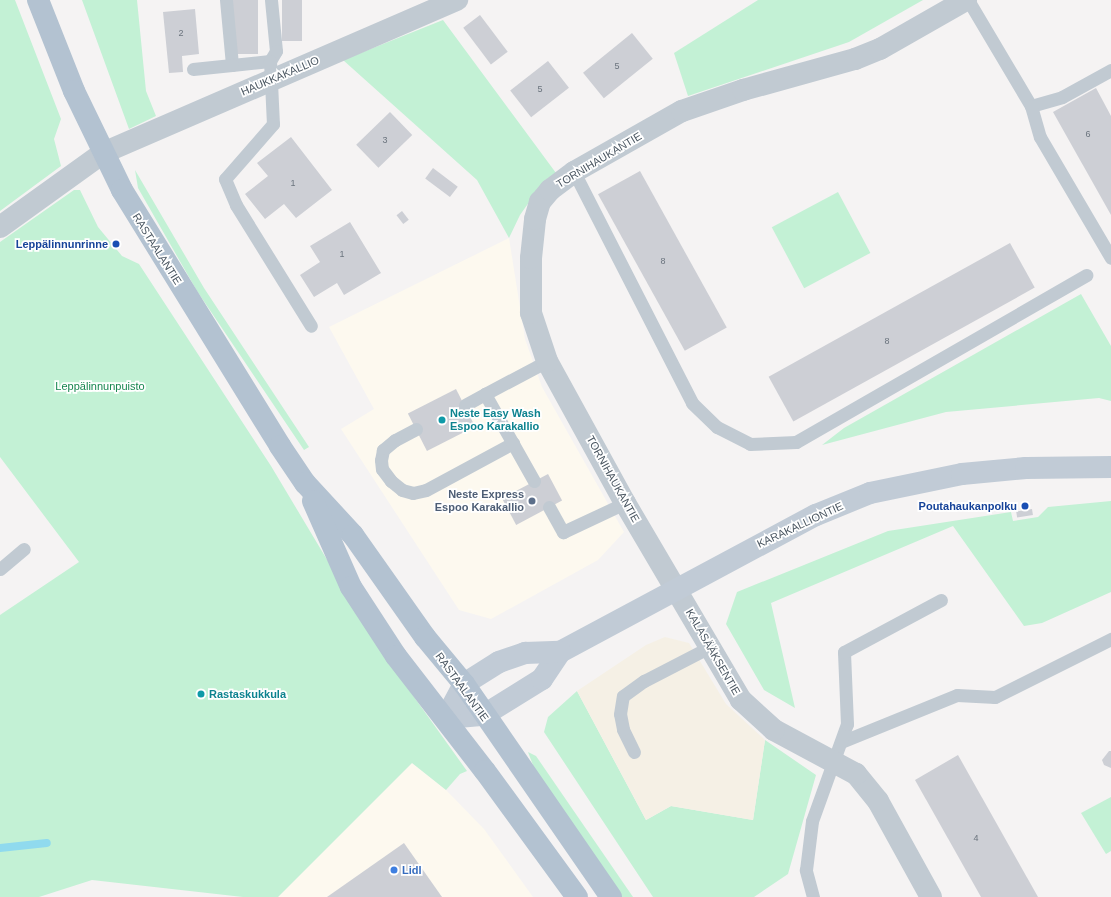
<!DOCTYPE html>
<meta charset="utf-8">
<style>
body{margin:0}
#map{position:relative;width:1111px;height:897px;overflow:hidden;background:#f5f3f3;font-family:Arial,sans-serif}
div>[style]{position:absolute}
.commercial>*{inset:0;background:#fdf9ef}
.green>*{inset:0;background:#c3f1d5;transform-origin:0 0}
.sand>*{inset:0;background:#f5f0e5}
.stream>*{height:8px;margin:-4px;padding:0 4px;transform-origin:4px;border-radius:4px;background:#90daee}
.building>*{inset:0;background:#cdcfd5;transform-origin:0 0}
.lane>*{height:13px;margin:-6.5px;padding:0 6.5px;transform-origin:6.5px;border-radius:6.5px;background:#c1cad2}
.street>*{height:22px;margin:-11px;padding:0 11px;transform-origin:11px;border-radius:11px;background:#c1cad2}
.secondary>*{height:22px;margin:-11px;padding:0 11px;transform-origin:11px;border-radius:11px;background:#c1cbd6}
.primary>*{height:22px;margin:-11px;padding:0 11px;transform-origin:11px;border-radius:11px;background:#b3c2d1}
.dots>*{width:11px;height:11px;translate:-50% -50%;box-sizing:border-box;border:2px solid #fff;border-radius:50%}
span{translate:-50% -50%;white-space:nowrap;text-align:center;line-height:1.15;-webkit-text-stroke:3.5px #fff;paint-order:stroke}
.number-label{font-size:9px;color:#6b747e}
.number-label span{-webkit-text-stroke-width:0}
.street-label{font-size:11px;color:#4a5661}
.transit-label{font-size:11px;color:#164399;font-weight:700}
.right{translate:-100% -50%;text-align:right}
.park-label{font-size:11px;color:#17864f}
.culture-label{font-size:11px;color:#0d838f;font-weight:700}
.left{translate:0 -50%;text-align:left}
.service-label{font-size:11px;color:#4e5e75;font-weight:700}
.shop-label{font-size:11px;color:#366cbe;font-weight:700}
</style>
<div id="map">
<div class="commercial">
<i style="clip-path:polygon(509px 238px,525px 339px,542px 387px,624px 532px,598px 560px,491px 619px,459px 610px,341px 429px,374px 409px,329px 327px)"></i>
<i style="clip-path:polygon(412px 763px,446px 790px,484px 829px,533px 897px,278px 897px)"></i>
</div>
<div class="green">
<i style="clip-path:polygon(0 0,15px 0,61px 119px,54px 139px,61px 166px,0 211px)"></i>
<i style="clip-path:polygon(82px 0,137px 0,146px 91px,156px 116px,129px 129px)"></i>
<i style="clip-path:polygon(758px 0,923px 0,849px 42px,688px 96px,674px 53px)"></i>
<i style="clip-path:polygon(443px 20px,556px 173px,544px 181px,520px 215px,509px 238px,477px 180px,343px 60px)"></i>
<i style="clip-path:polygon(135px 170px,204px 288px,309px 447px,304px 450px,197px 291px,138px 188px)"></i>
<i style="clip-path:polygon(74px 190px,80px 190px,98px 227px,122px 256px,139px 264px,271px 466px,384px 655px,467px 771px,460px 774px,446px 790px,412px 763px,278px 897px,243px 897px,92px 880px,39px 897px,0 897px,0 615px,79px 562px,0 457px,0 242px)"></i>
<i style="left:838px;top:192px;width:69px;height:75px;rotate:62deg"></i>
<i style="clip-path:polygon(1081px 294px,1111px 346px,1111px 401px,1099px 398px,946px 412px,822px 445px,844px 428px)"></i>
<i style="clip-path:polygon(1111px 501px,1111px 592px,1042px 623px,1024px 626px,953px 526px,771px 603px,795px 708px,764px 690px,726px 624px,737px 592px,888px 531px,1011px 512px,1013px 521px,1038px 517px,1048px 507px)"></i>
<i style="clip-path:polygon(577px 691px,646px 820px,671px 806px,753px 820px,765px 740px,816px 775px,788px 874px,754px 897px,653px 897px,544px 732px,548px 717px)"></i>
<i style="clip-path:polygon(528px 752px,536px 756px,633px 897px,621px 897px,536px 773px)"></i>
<i style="clip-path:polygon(1111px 797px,1111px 851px,1106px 854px,1081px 813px)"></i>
</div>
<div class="sand">
<i style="clip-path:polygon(665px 637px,689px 643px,726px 704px,765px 740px,753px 820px,671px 806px,646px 820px,577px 691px,646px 645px)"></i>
</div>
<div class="stream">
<i style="left:0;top:848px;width:47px;rotate:-6.1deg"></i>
</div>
<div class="building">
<i style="left:233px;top:0;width:25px;height:54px"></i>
<i style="left:282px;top:0;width:20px;height:41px"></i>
<i style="clip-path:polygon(195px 9px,199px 54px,182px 56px,183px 72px,169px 73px,163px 12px)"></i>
<i style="left:480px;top:15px;width:46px;height:21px;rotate:53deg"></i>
<i style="left:632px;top:33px;width:33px;height:63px;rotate:51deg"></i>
<i style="left:548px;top:61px;width:34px;height:48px;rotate:52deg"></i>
<i style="clip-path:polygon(1096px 88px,1111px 116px,1111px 215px,1053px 112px)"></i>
<i style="left:390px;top:112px;width:32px;height:47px;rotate:46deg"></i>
<i style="clip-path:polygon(291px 137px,332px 190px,296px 218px,284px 204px,265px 219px,245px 194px,268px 176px,257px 163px)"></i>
<i style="left:433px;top:168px;width:31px;height:13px;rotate:37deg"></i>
<i style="left:640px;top:171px;width:179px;height:48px;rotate:61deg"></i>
<i style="left:402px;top:211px;width:11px;height:7px;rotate:52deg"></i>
<i style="clip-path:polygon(350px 222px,381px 273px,344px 295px,337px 283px,314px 297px,300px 275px,320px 262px,310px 246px)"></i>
<i style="left:1010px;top:243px;width:51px;height:276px;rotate:61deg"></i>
<i style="left:456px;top:389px;width:42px;height:54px;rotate:63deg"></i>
<i style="left:548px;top:474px;width:30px;height:52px;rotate:62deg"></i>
<i style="left:1032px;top:509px;width:6px;height:16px;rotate:81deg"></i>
<i style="clip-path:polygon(1109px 751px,1111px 751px,1111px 768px,1104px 765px,1102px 760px)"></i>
<i style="clip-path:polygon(958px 755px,1038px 897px,981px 897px,915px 780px)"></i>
<i style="clip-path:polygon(404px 843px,442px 897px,327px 897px)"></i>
</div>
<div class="lane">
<i style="left:226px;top:0;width:65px;rotate:84.7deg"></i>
<i style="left:232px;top:65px;width:38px;rotate:-6deg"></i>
<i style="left:271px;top:0;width:51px;rotate:84.4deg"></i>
<i style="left:276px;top:51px;width:12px;rotate:121deg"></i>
<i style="left:270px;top:61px;width:63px;rotate:87.3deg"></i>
<i style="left:273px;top:124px;width:73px;rotate:131.1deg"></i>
<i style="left:225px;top:179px;width:28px;rotate:67deg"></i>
<i style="left:236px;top:205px;width:142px;rotate:58.2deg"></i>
<i style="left:968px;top:0;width:123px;rotate:59.3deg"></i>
<i style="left:1031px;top:106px;width:32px;rotate:-16deg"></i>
<i style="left:1062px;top:97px;width:56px;rotate:-28.9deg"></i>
<i style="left:193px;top:69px;width:39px;rotate:-6deg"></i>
<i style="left:1031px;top:106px;width:32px;rotate:74deg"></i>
<i style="left:1040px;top:137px;width:140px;rotate:59.6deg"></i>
<i style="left:574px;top:172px;width:259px;rotate:62.9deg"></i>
<i style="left:692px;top:403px;width:35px;rotate:44deg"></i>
<i style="left:717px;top:427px;width:37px;rotate:27deg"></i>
<i style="left:750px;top:444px;width:46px;rotate:-2.5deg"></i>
<i style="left:796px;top:442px;width:335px;rotate:-29.9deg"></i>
<i style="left:465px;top:405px;width:23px;rotate:-29deg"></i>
<i style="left:416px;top:429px;width:24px;rotate:152deg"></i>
<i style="left:395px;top:440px;width:16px;rotate:140deg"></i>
<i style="left:383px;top:450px;width:10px;rotate:101deg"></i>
<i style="left:381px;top:460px;width:9px;rotate:84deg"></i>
<i style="left:382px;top:469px;width:15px;rotate:53deg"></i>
<i style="left:391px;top:481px;width:14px;rotate:39deg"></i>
<i style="left:402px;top:490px;width:11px;rotate:15deg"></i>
<i style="left:413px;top:493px;width:13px;rotate:-13deg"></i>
<i style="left:426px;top:490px;width:99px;rotate:-28.4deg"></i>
<i style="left:534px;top:481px;width:100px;rotate:-119.4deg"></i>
<i style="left:485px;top:394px;width:70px;rotate:-28deg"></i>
<i style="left:549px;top:507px;width:29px;rotate:61deg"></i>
<i style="left:563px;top:532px;width:68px;rotate:-25.1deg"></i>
<i style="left:0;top:569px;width:31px;rotate:-40deg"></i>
<i style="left:841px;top:742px;width:125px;rotate:-22.1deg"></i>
<i style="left:957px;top:695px;width:38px;rotate:3deg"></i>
<i style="left:995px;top:697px;width:130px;rotate:-26.6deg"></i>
<i style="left:634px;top:752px;width:25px;rotate:-116deg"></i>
<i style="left:623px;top:729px;width:15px;rotate:-101deg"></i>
<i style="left:620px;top:714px;width:18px;rotate:-81deg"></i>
<i style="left:623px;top:696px;width:26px;rotate:-36deg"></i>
<i style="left:644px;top:681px;width:74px;rotate:-27.3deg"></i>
<i style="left:813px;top:897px;width:28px;rotate:-105deg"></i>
<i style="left:806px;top:870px;width:49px;rotate:-83deg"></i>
<i style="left:812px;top:821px;width:103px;rotate:-70.2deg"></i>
<i style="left:847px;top:724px;width:72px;rotate:-92.4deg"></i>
<i style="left:844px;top:652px;width:110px;rotate:-28.2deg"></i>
</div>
<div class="street">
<i style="left:0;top:227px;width:127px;rotate:-35.7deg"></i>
<i style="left:103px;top:153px;width:386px;rotate:-23.4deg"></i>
<i style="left:931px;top:897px;width:110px;rotate:-118.9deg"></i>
<i style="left:878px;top:801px;width:35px;rotate:-129deg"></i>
<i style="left:856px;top:774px;width:93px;rotate:-151.8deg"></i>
<i style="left:774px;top:730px;width:45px;rotate:-137.7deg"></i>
<i style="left:741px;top:700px;width:229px;rotate:-120.5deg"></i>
<i style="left:625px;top:503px;width:162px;rotate:-118.8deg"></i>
<i style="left:547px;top:361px;width:51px;rotate:-108.4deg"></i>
<i style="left:531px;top:313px;width:55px;rotate:-90deg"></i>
<i style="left:531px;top:258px;width:39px;rotate:-84deg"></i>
<i style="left:535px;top:219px;width:18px;rotate:-74deg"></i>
<i style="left:540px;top:202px;width:16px;rotate:-50deg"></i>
<i style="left:550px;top:190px;width:30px;rotate:-37deg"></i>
<i style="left:574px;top:172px;width:124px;rotate:-29.5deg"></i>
<i style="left:682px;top:111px;width:65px;rotate:-19deg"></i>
<i style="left:743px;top:90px;width:116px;rotate:-15.5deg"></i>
<i style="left:855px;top:59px;width:27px;rotate:-22deg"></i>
<i style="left:880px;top:49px;width:99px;rotate:-29.7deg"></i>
</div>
<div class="secondary">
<i style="left:446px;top:718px;width:38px;rotate:-5deg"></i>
<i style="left:484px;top:715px;width:68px;rotate:-31.8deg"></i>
<i style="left:542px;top:679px;width:32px;rotate:-56deg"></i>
<i style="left:560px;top:652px;width:290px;rotate:-28.2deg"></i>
<i style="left:816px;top:515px;width:58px;rotate:-22.2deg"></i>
<i style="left:870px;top:493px;width:94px;rotate:-11.7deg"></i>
<i style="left:962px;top:474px;width:64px;rotate:-5.4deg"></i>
<i style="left:1026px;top:468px;width:85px;rotate:-0.7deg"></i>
<i style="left:446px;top:718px;width:38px;rotate:-62deg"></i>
<i style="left:464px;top:684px;width:41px;rotate:-32.2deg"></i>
<i style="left:499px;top:662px;width:28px;rotate:-19deg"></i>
<i style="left:525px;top:653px;width:35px;rotate:-2deg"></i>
</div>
<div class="primary">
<i style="left:38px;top:0;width:98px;rotate:68.4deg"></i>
<i style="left:74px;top:91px;width:110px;rotate:64.1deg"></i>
<i style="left:122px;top:190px;width:301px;rotate:58.3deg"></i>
<i style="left:280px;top:446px;width:45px;rotate:56deg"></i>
<i style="left:305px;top:483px;width:71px;rotate:47.3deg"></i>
<i style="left:353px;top:535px;width:125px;rotate:54.8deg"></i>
<i style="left:425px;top:637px;width:61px;rotate:50.3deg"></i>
<i style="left:464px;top:684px;width:259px;rotate:55.4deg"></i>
<i style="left:313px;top:501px;width:94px;rotate:66.2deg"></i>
<i style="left:351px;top:587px;width:82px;rotate:56.9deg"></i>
<i style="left:396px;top:656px;width:145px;rotate:52.3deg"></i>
<i style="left:485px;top:771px;width:156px;rotate:53.9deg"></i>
</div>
<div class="dots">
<i style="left:116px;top:244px;background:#1a4fb4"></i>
<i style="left:442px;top:420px;background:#0f9aa8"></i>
<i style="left:532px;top:501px;background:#5c6f8a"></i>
<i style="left:1025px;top:506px;background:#1a4fb4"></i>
<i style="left:201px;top:694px;background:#0f9aa8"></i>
<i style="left:394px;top:870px;background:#3f7fe0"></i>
</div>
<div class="number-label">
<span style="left:181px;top:33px">2</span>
<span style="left:617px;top:66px">5</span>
<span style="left:540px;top:89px">5</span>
<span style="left:1088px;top:134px">6</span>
<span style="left:385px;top:140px">3</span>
<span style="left:293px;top:183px">1</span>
<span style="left:342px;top:254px">1</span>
<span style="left:663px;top:261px">8</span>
<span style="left:887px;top:341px">8</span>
<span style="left:976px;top:838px">4</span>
</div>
<div class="street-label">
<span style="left:280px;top:76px;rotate:-23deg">HAUKKAKALLIO</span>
<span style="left:599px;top:160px;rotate:-31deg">TORNIHAUKANTIE</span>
<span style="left:157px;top:249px;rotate:58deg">RASTAALANTIE</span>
<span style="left:613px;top:479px;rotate:61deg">TORNIHAUKANTIE</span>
<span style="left:800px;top:525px;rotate:-25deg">KARAKALLIONTIE</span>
<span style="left:713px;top:652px;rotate:60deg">KALASÄÄKSENTIE</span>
<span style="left:462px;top:687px;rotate:54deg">RASTAALANTIE</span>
</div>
<div class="transit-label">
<span class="right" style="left:108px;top:244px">Leppälinnunrinne</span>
<span class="right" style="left:1017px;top:506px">Poutahaukanpolku</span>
</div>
<div class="park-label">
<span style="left:100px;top:386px">Leppälinnunpuisto</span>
</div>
<div class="culture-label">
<span class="left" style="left:450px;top:420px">Neste Easy Wash<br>Espoo Karakallio</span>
<span class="left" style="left:209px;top:694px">Rastaskukkula</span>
</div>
<div class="service-label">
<span class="right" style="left:524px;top:501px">Neste Express<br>Espoo Karakallio</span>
</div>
<div class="shop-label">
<span class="left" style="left:402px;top:870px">Lidl</span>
</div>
</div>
